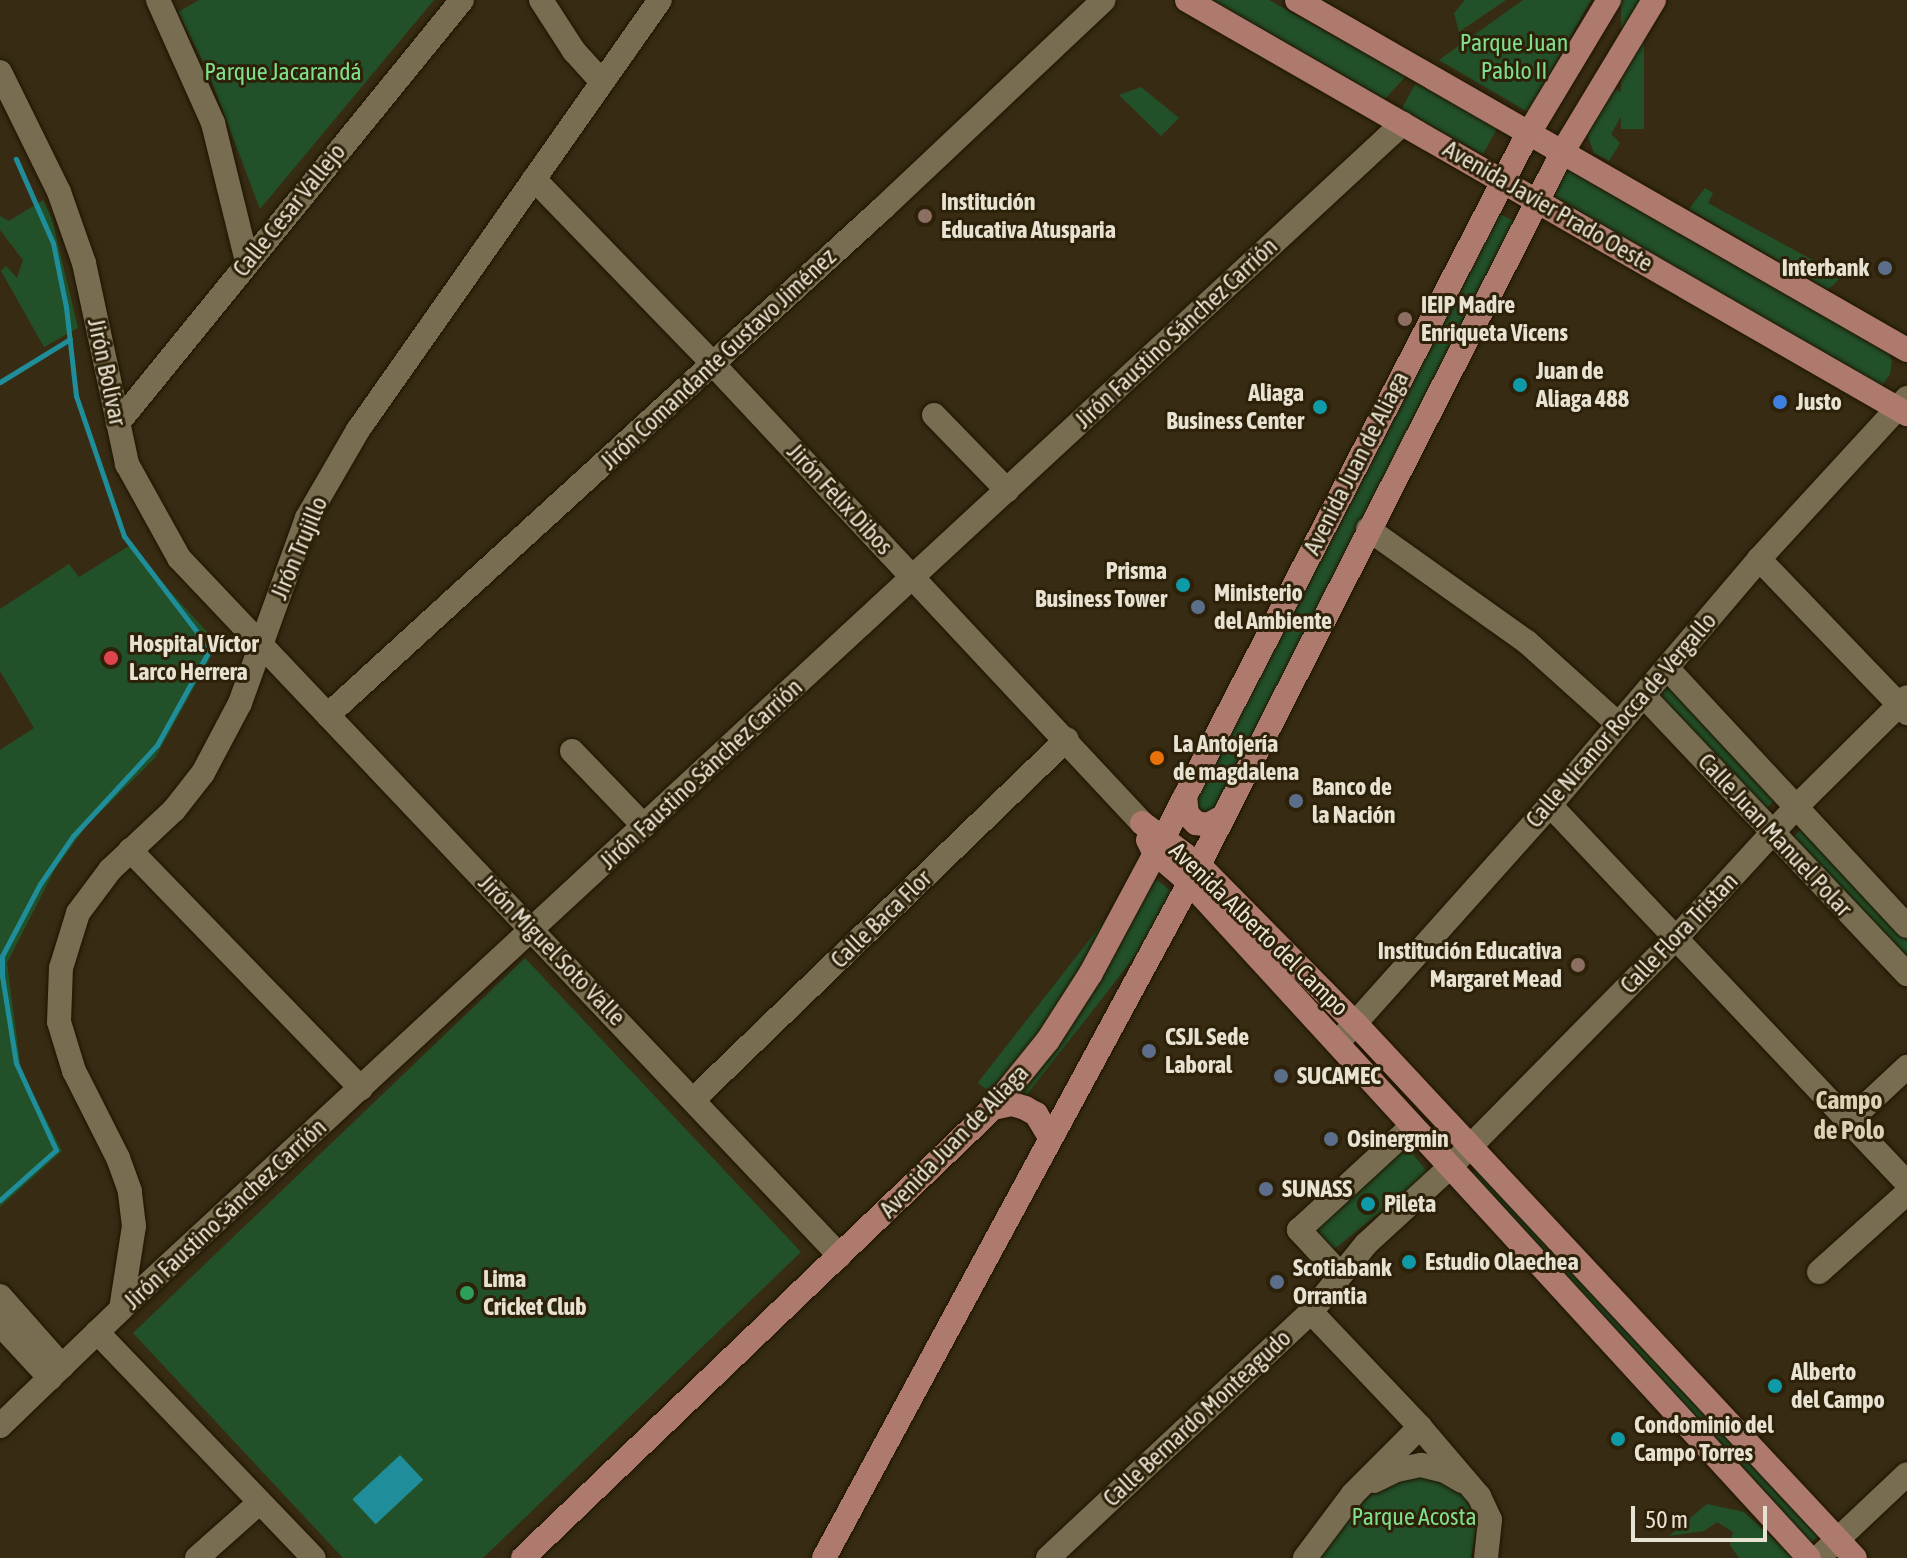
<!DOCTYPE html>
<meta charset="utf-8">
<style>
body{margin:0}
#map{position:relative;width:1907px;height:1558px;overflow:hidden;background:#372c13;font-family:"Asap Condensed",sans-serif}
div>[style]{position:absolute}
.green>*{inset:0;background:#225129;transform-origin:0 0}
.water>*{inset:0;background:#1f8e9a;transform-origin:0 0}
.stream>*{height:5px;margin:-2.5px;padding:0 2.5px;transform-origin:2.5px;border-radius:2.5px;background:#1f8e9a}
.roads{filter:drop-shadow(0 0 2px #1e1400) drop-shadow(0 0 2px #1e1400)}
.minor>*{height:24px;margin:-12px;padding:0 12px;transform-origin:12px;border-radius:12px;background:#786c51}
.major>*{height:24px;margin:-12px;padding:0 12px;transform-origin:12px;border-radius:12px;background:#af7a6e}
.dots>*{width:22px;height:22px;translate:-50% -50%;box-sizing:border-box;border:4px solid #2d2209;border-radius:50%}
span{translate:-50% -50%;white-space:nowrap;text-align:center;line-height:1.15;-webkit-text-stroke:6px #2d2209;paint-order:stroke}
.park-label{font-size:24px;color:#7fdf8b}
.poi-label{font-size:24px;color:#e8e2d3;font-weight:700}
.left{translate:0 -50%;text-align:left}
.right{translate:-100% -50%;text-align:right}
.street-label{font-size:24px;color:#e8e2d3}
.neighbourhood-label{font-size:26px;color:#dfd1b4;font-weight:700}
.scale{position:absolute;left:1631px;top:1506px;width:136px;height:36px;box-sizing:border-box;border:4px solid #e8e2d3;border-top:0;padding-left:10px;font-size:24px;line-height:28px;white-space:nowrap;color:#e8e2d3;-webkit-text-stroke:6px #2d2209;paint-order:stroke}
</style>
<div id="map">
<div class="green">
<i style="clip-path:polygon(199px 0,434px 0,260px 209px,209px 74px,178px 12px)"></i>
<i style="clip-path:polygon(1211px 0,1269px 0,1406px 76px,1385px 99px)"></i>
<i style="clip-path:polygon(1465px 0,1506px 0,1459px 32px,1454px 13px)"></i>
<i style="clip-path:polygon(1523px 0,1591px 0,1528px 112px,1439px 60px)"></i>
<i style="left:1621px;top:0;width:23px;height:129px"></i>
<i style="left:1416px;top:83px;width:93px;height:30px;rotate:29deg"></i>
<i style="clip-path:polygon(1629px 84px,1638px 87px,1611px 134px,1620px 143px,1609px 161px,1594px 153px,1586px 131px,1614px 88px,1622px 93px)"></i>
<i style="clip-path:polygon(1141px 87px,1179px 118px,1161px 136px,1119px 95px)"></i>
<i style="clip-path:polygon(1558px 163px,1887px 351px,1892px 361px,1890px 374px,1881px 387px,1539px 201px)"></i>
<i style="clip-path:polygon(1705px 188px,1713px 193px,1708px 203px,1842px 276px,1828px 290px,1689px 209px)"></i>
<i style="clip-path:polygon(43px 200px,52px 219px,78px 328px,44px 347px,1px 271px,6px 266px,17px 278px,23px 260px,0 230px,0 216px,9px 221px)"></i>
<i style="clip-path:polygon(1496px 212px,1516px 222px,1208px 837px,1176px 817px)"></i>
<i style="clip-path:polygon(129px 546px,218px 644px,155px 758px,87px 825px,55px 869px,7px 963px,21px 1070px,62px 1151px,0 1207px,0 750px,34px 728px,0 671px,0 609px,69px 564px,79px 577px)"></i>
<i style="left:1671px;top:673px;width:164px;height:36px;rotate:47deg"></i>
<i style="clip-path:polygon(1810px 821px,1907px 926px,1907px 971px,1785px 845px)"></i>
<i style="left:1144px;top:870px;width:46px;height:270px;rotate:38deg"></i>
<i style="clip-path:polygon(525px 958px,801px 1252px,483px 1558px,343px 1558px,133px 1333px)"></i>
<i style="left:1403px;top:1142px;width:40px;height:125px;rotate:51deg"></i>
<i style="clip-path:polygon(1477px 1168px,1823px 1532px,1805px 1549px,1466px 1179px)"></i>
<i style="clip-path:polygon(1415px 1474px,1450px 1483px,1464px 1495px,1473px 1511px,1476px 1528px,1471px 1558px,1320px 1558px,1362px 1502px,1387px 1481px)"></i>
<i style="clip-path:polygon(1707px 1504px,1744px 1512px,1794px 1558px,1739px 1558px,1730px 1545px,1733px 1532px,1717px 1522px,1704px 1531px,1669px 1536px)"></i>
</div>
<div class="water">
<i style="left:400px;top:1455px;width:34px;height:65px;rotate:47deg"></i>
</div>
<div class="stream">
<i style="left:0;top:382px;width:82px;rotate:-31.6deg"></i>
<i style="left:0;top:1200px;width:75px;rotate:-41.8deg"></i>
<i style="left:56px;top:1150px;width:96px;rotate:-114.7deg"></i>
<i style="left:16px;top:1063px;width:88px;rotate:-99.1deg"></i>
<i style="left:2px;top:976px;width:20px;rotate:-90deg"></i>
<i style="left:2px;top:956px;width:81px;rotate:-62.2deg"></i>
<i style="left:40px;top:884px;width:58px;rotate:-55.5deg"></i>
<i style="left:73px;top:836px;width:124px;rotate:-47.3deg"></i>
<i style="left:157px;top:745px;width:110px;rotate:-61.1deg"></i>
<i style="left:210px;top:649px;width:142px;rotate:-127.3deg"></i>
<i style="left:124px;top:536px;width:148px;rotate:-108.9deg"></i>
<i style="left:76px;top:396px;width:90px;rotate:-96.4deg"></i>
<i style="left:66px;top:307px;width:65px;rotate:-101.5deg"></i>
<i style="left:53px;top:243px;width:92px;rotate:-113.8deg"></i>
</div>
<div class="roads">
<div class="minor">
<i style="left:158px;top:0;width:135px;rotate:65.9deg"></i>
<i style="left:213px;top:123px;width:142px;rotate:76.2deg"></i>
<i style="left:541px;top:0;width:61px;rotate:57.1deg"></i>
<i style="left:574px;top:51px;width:42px;rotate:47.9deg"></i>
<i style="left:0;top:72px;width:134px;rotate:63.8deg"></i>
<i style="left:59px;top:192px;width:75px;rotate:70.6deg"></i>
<i style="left:84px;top:263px;width:206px;rotate:77.9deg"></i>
<i style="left:127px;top:464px;width:107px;rotate:61deg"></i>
<i style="left:179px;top:558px;width:961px;rotate:46.56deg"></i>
<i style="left:534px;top:179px;width:257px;rotate:45.9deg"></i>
<i style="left:713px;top:364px;width:628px;rotate:46.93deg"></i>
<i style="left:934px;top:415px;width:105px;rotate:45.8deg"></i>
<i style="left:118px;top:423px;width:545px;rotate:-50.88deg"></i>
<i style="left:1368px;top:529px;width:195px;rotate:35.4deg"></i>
<i style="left:1527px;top:642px;width:122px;rotate:42deg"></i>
<i style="left:1759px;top:559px;width:214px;rotate:46.1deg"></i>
<i style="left:1667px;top:668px;width:352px;rotate:47.1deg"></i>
<i style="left:1644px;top:696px;width:383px;rotate:46.6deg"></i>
<i style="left:328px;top:715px;width:752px;rotate:-42.41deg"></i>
<i style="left:883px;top:208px;width:303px;rotate:-43.3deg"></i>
<i style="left:572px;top:751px;width:104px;rotate:46.2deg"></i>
<i style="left:1550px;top:805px;width:520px;rotate:46.64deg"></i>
<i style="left:130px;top:850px;width:332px;rotate:45.9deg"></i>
<i style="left:1341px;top:1039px;width:314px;rotate:-48.2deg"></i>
<i style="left:1550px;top:805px;width:323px;rotate:-49.6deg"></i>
<i style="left:1759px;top:559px;width:219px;rotate:-47.4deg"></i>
<i style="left:694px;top:1099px;width:518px;rotate:-43.98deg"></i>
<i style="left:1848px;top:1122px;width:81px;rotate:-43deg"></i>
<i style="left:1819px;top:1272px;width:118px;rotate:-41.9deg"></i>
<i style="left:1339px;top:1273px;width:59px;rotate:-132.9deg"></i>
<i style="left:1299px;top:1230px;width:154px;rotate:-42.6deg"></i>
<i style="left:0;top:1296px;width:94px;rotate:48.5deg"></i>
<i style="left:121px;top:1309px;width:84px;rotate:-81.1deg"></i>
<i style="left:134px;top:1226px;width:35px;rotate:-97deg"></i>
<i style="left:130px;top:1191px;width:35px;rotate:-110deg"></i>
<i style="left:118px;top:1158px;width:97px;rotate:-116.8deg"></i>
<i style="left:74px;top:1071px;width:51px;rotate:-107deg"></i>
<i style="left:59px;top:1022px;width:54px;rotate:-87.9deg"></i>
<i style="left:61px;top:968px;width:58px;rotate:-72.8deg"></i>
<i style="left:78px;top:913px;width:54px;rotate:-53.3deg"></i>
<i style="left:110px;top:870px;width:88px;rotate:-43.2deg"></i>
<i style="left:174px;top:810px;width:47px;rotate:-51.9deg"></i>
<i style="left:203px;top:773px;width:79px;rotate:-62.1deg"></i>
<i style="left:240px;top:703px;width:197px;rotate:-70.1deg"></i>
<i style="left:307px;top:518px;width:102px;rotate:-59.9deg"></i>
<i style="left:358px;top:430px;width:525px;rotate:-54.92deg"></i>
<i style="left:1311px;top:1312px;width:158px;rotate:46.5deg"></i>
<i style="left:1420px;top:1427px;width:91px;rotate:49.5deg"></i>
<i style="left:1479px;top:1496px;width:26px;rotate:65deg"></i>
<i style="left:1490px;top:1520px;width:38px;rotate:96deg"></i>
<i style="left:0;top:1324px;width:74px;rotate:47.2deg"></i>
<i style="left:97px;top:1332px;width:313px;rotate:46.2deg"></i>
<i style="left:0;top:1426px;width:168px;rotate:-44deg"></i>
<i style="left:121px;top:1309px;width:1746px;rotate:-42.77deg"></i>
<i style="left:1374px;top:1481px;width:25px;rotate:-26deg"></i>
<i style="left:1397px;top:1470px;width:25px;rotate:-12deg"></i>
<i style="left:1421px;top:1465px;width:25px;rotate:14deg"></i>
<i style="left:1445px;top:1471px;width:20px;rotate:30deg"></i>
<i style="left:197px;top:1558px;width:83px;rotate:-41.6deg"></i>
<i style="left:1048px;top:1558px;width:360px;rotate:-43.1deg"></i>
<i style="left:1311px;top:1312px;width:87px;rotate:-51deg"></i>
<i style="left:1366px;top:1244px;width:114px;rotate:-42.5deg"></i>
<i style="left:1450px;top:1167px;width:323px;rotate:-45.4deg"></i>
<i style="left:1677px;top:937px;width:176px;rotate:-47.5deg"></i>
<i style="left:1796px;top:807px;width:156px;rotate:-44.7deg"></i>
<i style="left:1305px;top:1558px;width:80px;rotate:-53.1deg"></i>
<i style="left:1353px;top:1494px;width:95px;rotate:-45deg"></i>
<i style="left:1818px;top:1558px;width:122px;rotate:-43.3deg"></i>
</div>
<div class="major">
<i style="left:1187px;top:0;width:831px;rotate:29.9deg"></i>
<i style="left:1297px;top:0;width:703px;rotate:29.85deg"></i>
<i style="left:1185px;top:796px;width:18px;rotate:84deg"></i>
<i style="left:1187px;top:814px;width:13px;rotate:45deg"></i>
<i style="left:1196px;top:823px;width:12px;rotate:9deg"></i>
<i style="left:1208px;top:825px;width:18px;rotate:-29deg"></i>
<i style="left:1142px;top:823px;width:71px;rotate:36.4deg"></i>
<i style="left:1199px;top:865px;width:222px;rotate:45.4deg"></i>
<i style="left:1355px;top:1023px;width:732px;rotate:46.94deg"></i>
<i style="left:1148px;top:840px;width:13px;rotate:63deg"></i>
<i style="left:1154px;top:852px;width:46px;rotate:40.6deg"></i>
<i style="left:1189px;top:882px;width:917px;rotate:47.47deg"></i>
<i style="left:993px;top:1108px;width:19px;rotate:-12deg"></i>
<i style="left:1012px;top:1104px;width:14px;rotate:17deg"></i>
<i style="left:1025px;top:1108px;width:13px;rotate:29deg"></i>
<i style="left:1036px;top:1114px;width:27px;rotate:59deg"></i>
<i style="left:523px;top:1558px;width:651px;rotate:-43.75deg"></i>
<i style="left:993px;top:1108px;width:87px;rotate:-51deg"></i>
<i style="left:1048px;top:1040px;width:80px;rotate:-57.3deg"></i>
<i style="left:1091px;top:973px;width:154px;rotate:-61.8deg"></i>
<i style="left:1164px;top:837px;width:781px;rotate:-62.65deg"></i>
<i style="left:1523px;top:143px;width:167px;rotate:-59deg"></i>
<i style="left:824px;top:1558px;width:788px;rotate:-61.58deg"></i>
<i style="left:1199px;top:865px;width:801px;rotate:-62.99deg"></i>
<i style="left:1563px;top:151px;width:176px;rotate:-58.9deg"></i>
</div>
</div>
<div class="dots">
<i style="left:925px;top:216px;background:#8d6e63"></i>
<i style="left:1885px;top:268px;background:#5c6f8a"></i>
<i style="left:1405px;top:319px;background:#8d6e63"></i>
<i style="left:1520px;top:385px;background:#0f9aa8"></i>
<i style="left:1780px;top:402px;background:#3f7fe0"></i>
<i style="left:1320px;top:407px;background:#0f9aa8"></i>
<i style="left:1183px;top:585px;background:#0f9aa8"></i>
<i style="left:1198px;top:607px;background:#5c6f8a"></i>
<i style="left:111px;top:658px;background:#e0444e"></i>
<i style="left:1157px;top:758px;background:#e8710a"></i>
<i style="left:1296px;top:801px;background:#5c6f8a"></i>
<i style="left:1578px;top:965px;background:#8d6e63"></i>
<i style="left:1149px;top:1051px;background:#5c6f8a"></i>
<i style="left:1281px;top:1076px;background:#5c6f8a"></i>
<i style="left:1331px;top:1139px;background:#5c6f8a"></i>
<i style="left:1266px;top:1189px;background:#5c6f8a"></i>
<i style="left:1368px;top:1204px;background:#0f9aa8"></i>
<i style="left:1409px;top:1262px;background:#0f9aa8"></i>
<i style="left:1277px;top:1282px;background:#5c6f8a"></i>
<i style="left:467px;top:1293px;background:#2e9e5b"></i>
<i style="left:1775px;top:1386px;background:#0f9aa8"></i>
<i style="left:1618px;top:1439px;background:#0f9aa8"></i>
</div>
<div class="park-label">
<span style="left:1514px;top:57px">Parque Juan<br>Pablo II</span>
<span style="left:283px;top:72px">Parque Jacarandá</span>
<span style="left:1414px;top:1517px">Parque Acosta</span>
</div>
<div class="poi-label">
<span class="left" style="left:941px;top:216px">Institución<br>Educativa Atusparia</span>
<span class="right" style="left:1869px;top:268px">Interbank</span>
<span class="left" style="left:1421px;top:319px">IEIP Madre<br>Enriqueta Vicens</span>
<span class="left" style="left:1536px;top:385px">Juan de<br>Aliaga 488</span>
<span class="right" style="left:1304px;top:407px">Aliaga<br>Business Center</span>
<span class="left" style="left:1796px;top:402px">Justo</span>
<span class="right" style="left:1167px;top:585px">Prisma<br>Business Tower</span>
<span class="left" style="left:1214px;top:607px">Ministerio<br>del Ambiente</span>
<span class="left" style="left:129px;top:658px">Hospital Víctor<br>Larco Herrera</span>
<span class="left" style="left:1173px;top:758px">La Antojería<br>de magdalena</span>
<span class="left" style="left:1312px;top:801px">Banco de<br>la Nación</span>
<span class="right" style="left:1562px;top:965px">Institución Educativa<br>Margaret Mead</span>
<span class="left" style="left:1165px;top:1051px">CSJL Sede<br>Laboral</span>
<span class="left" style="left:1297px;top:1076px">SUCAMEC</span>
<span class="left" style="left:1347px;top:1139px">Osinergmin</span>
<span class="left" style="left:1282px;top:1189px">SUNASS</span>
<span class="left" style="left:1384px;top:1204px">Pileta</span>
<span class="left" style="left:1425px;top:1262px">Estudio Olaechea</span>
<span class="left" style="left:1293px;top:1282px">Scotiabank<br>Orrantia</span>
<span class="left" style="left:483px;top:1293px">Lima<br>Cricket Club</span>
<span class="left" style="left:1791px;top:1386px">Alberto<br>del Campo</span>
<span class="left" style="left:1634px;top:1439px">Condominio del<br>Campo Torres</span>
</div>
<div class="street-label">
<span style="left:1548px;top:206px;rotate:30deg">Avenida Javier Prado Oeste</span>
<span style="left:289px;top:210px;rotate:-51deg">Calle Cesar Vallejo</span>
<span style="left:1176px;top:333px;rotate:-43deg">Jirón Faustino Sánchez Carrión</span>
<span style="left:718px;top:359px;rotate:-43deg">Jirón Comandante Gustavo Jiménez</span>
<span style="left:107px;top:372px;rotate:78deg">Jirón Bolívar</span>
<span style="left:1356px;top:463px;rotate:-63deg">Avenida Juan de Aliaga</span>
<span style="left:840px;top:499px;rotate:47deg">Jirón Felix Dibos</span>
<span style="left:299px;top:548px;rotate:-67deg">Jirón Trujillo</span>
<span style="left:1621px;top:720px;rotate:-49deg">Calle Nicanor Rocca de Vergallo</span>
<span style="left:701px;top:774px;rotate:-43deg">Jirón Faustino Sánchez Carrión</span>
<span style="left:1775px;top:835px;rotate:47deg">Calle Juan Manuel Polar</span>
<span style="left:881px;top:919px;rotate:-44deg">Calle Baca Flor</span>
<span style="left:1259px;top:929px;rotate:44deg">Avenida Alberto del Campo</span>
<span style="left:1679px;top:933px;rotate:-46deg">Calle Flora Tristan</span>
<span style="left:552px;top:950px;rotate:46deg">Jirón Miguel Soto Valle</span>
<span style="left:954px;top:1141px;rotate:-46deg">Avenida Juan de Aliaga</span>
<span style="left:225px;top:1214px;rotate:-43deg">Jirón Faustino Sánchez Carrión</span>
<span style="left:1197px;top:1418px;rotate:-43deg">Calle Bernardo Monteagudo</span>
</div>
<div class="neighbourhood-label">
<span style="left:1849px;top:1116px">Campo<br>de Polo</span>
</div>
<div class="scale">50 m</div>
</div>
